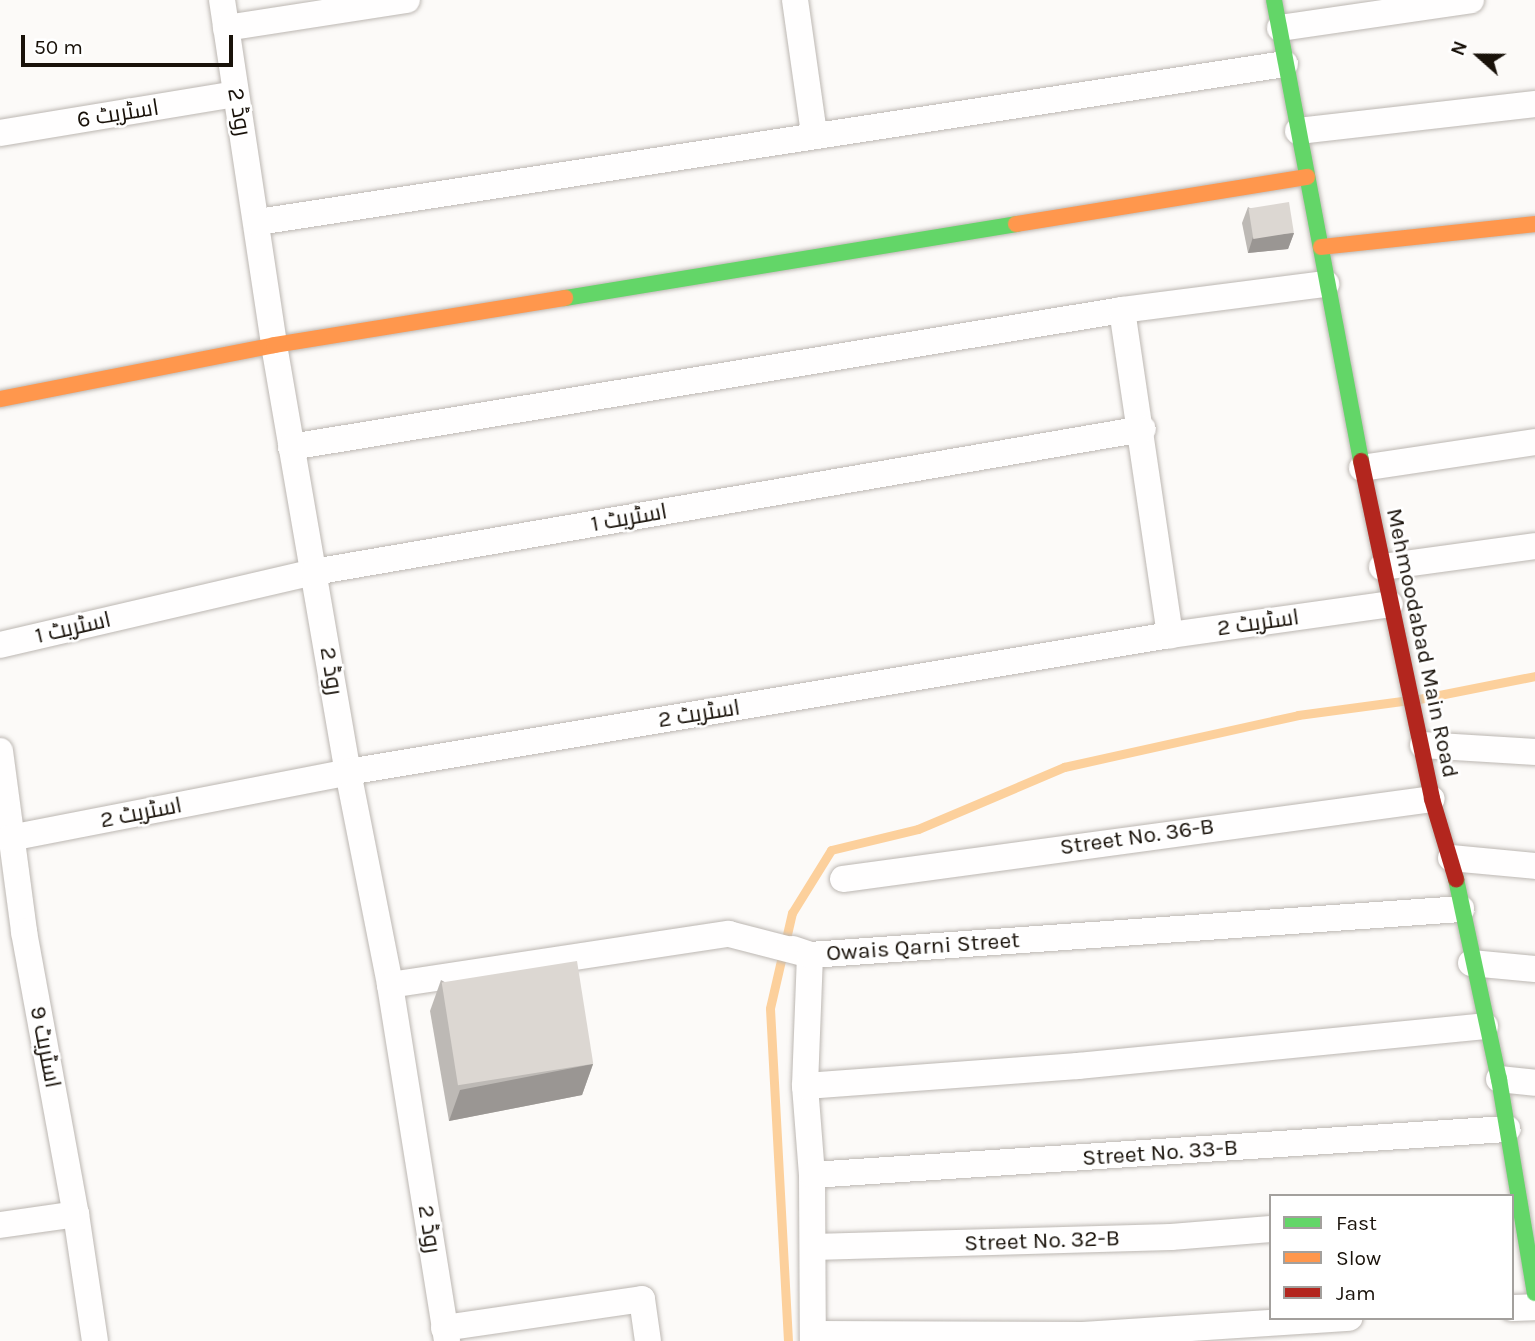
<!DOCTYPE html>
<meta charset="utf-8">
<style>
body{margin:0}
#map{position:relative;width:1535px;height:1341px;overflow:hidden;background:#fcfaf8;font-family:Karla,Cairo,sans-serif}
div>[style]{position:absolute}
.stream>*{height:9px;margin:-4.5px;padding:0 4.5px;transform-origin:4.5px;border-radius:4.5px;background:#fcd09c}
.roads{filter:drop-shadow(0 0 2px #bcb7b2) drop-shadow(0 0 2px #bcb7b2)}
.street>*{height:26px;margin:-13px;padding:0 13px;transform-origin:13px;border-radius:13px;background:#fffefe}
.fast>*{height:16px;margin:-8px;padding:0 8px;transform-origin:8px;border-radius:8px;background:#63d668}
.slow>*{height:16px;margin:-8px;padding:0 8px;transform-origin:8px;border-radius:8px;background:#ff974d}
.jam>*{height:16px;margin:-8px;padding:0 8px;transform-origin:8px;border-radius:8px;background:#b3261e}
.wall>*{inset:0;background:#bdb9b5}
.shaded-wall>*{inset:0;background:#9a9693}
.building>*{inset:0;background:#dcd7d2;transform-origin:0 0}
span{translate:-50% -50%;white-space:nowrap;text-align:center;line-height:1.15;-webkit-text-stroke:5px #fff;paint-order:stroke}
.street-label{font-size:23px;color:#19120a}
.legend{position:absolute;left:1269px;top:1194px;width:245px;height:126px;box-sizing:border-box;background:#fff;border:2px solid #a3a09d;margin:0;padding:9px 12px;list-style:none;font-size:21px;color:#19120a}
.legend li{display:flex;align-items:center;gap:14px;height:35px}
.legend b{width:35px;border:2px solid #a3a09d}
.north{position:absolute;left:1444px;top:21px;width:70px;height:70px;-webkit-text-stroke:5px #fff;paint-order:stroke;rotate:291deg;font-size:19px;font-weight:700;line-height:28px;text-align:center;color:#19120a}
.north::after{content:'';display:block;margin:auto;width:24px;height:32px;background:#19120a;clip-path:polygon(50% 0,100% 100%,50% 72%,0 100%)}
.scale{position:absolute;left:21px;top:35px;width:212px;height:32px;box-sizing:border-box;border:4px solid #19120a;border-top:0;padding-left:9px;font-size:21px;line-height:24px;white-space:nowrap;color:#19120a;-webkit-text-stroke:5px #fff;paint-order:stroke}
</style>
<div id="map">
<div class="stream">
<i style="left:1419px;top:699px;width:118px;rotate:-11.2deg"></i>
<i style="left:788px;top:1341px;width:333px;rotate:-93.1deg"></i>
<i style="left:770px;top:1008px;width:98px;rotate:-77deg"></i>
<i style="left:792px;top:913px;width:74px;rotate:-58.2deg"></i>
<i style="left:831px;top:850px;width:89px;rotate:-13.6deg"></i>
<i style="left:918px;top:829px;width:159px;rotate:-23deg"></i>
<i style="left:1064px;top:767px;width:240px;rotate:-12.5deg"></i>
<i style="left:1298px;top:715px;width:105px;rotate:-7.7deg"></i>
</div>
<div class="roads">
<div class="street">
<i style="left:222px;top:0;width:349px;rotate:81.4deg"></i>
<i style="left:274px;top:345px;width:433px;rotate:80.2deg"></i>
<i style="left:348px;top:772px;width:217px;rotate:78.8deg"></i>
<i style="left:390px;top:985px;width:361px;rotate:80.9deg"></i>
<i style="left:795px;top:0;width:135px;rotate:81.9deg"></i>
<i style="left:226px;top:28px;width:183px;rotate:-8.8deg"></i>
<i style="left:1280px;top:28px;width:193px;rotate:-8.3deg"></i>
<i style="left:1298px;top:131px;width:239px;rotate:-6.5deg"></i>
<i style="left:0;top:133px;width:238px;rotate:-9.4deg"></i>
<i style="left:258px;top:222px;width:1039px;rotate:-8.75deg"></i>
<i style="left:1122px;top:310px;width:329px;rotate:81.6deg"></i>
<i style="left:291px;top:447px;width:842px;rotate:-9.36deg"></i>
<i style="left:1122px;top:310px;width:206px;rotate:-7.3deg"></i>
<i style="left:1362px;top:468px;width:175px;rotate:-8.5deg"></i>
<i style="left:1382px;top:567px;width:154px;rotate:-7.8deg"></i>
<i style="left:0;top:645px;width:322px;rotate:-13.1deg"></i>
<i style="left:314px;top:572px;width:841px;rotate:-9.79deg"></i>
<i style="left:1423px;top:745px;width:112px;rotate:3.6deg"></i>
<i style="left:0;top:751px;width:183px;rotate:82.4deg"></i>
<i style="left:24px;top:932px;width:287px;rotate:79.6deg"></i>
<i style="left:76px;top:1214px;width:128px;rotate:81.5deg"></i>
<i style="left:10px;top:838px;width:344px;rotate:-11deg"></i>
<i style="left:348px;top:772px;width:833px;rotate:-9.46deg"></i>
<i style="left:1170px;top:635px;width:222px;rotate:-8deg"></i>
<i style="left:1451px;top:858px;width:84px;rotate:5.4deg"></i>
<i style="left:843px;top:879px;width:594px;rotate:-7.73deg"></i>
<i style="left:793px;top:949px;width:18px;rotate:19deg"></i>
<i style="left:810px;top:955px;width:131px;rotate:92.2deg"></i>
<i style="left:805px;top:1086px;width:89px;rotate:85.5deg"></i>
<i style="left:812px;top:1175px;width:166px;rotate:89.7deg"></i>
<i style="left:1471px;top:963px;width:64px;rotate:5.4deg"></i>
<i style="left:390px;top:985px;width:343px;rotate:-8.6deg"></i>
<i style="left:729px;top:934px;width:84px;rotate:14.5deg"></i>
<i style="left:810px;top:955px;width:653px;rotate:-4.04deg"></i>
<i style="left:1499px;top:1079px;width:36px;rotate:6deg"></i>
<i style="left:805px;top:1086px;width:274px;rotate:-4.2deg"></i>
<i style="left:1078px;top:1066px;width:409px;rotate:-5.6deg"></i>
<i style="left:812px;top:1175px;width:697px;rotate:-3.79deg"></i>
<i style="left:0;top:1225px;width:77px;rotate:-8.2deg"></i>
<i style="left:813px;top:1247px;width:358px;rotate:-1.6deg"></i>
<i style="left:1171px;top:1237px;width:100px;rotate:-4.6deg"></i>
<i style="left:1512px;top:1308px;width:23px;rotate:-2deg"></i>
<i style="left:444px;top:1328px;width:200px;rotate:-8.3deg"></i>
<i style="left:642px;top:1299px;width:42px;rotate:81.9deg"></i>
<i style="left:813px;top:1334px;width:270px;rotate:0.2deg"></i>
<i style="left:1083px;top:1335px;width:267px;rotate:-3.7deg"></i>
</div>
<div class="fast">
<i style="left:1274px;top:0;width:469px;rotate:79.3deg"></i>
<i style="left:565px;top:298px;width:457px;rotate:-9.3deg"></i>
<i style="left:1456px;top:879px;width:205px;rotate:77.9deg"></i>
<i style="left:1499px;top:1079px;width:217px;rotate:80.5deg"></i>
</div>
<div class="slow">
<i style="left:1016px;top:224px;width:295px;rotate:-9.2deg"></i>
<i style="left:1321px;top:247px;width:215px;rotate:-6.1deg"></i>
<i style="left:0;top:399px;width:279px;rotate:-11.1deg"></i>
<i style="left:274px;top:345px;width:295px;rotate:-9.2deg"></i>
</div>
<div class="jam">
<i style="left:1361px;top:461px;width:345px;rotate:78.1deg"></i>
<i style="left:1432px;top:799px;width:84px;rotate:73.3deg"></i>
</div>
</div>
<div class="wall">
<i style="clip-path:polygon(1248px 207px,1294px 233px,1288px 249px,1248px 253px,1242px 223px)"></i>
<i style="clip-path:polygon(441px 980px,593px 1064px,582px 1095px,449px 1121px,430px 1011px)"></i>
</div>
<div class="shaded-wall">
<i style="clip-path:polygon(1294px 233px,1288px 249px,1248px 253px,1253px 237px)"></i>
<i style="clip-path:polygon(593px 1064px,582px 1095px,449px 1121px,460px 1090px)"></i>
</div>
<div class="building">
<i style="left:1289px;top:202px;width:31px;height:41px;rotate:81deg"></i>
<i style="left:577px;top:961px;width:104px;height:137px;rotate:81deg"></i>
</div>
<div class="street-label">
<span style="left:239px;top:112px;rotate:80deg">روڈ 2</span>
<span style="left:118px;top:114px;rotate:-9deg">اسٹریٹ 6</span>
<span style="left:629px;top:518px;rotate:-10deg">اسٹریٹ 1</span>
<span style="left:1258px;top:623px;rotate:-8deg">اسٹریٹ 2</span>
<span style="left:73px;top:628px;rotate:-13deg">اسٹریٹ 1</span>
<span style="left:1422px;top:643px;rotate:78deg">Mehmoodabad Main Road</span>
<span style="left:331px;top:671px;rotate:81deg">روڈ 2</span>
<span style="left:699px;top:714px;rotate:-9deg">اسٹریٹ 2</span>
<span style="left:141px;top:813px;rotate:-11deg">اسٹریٹ 2</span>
<span style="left:1137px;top:837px;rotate:-8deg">Street No. 36-B</span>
<span style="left:923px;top:947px;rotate:-4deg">Owais Qarni Street</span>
<span style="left:45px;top:1047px;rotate:79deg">اسٹریٹ 9</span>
<span style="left:1160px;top:1153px;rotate:-4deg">Street No. 33-B</span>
<span style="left:429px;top:1229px;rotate:81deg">روڈ 2</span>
<span style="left:1042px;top:1241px;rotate:-2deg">Street No. 32-B</span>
</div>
<ul class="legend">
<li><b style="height:9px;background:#63d668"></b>Fast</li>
<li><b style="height:9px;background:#ff974d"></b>Slow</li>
<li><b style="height:9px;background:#b3261e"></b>Jam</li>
</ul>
<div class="north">N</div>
<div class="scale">50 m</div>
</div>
